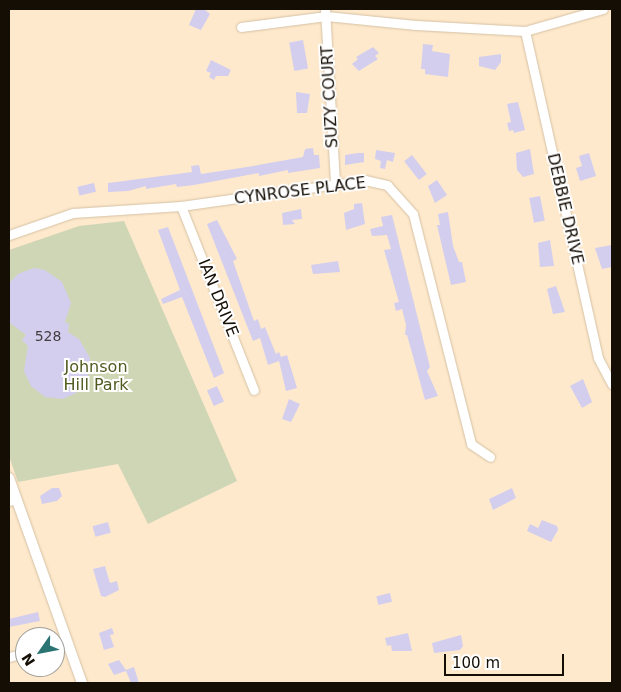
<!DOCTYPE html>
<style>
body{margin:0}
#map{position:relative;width:621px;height:692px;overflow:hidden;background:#fee9cc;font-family:"DejaVu Sans",sans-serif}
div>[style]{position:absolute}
.green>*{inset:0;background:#cfd6b6}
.building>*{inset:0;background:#d3ceee;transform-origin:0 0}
.roads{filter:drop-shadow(0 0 1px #d5c1a5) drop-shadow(0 0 1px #d5c1a5)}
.minor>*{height:9px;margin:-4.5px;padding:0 4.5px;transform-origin:4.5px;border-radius:4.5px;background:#fff}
.tertiary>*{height:10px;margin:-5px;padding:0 5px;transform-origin:5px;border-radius:5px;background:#fff}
span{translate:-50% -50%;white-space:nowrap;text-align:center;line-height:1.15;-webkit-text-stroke:4px #fff;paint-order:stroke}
.number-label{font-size:14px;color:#443e3f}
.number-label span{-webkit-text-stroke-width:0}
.street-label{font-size:16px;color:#150e05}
.park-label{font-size:16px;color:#515a20}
.frame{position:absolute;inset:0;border:10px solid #150e05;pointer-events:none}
.north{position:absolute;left:15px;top:627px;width:50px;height:50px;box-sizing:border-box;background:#fff;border:1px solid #a19f9b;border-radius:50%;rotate:237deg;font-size:14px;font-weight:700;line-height:20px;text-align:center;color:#150e05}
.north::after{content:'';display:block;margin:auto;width:18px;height:22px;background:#2a7473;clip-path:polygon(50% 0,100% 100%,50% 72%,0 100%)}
.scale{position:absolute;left:444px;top:654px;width:120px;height:22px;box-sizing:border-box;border:2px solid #150e05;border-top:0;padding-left:6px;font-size:15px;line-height:18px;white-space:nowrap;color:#150e05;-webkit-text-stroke:4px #fff;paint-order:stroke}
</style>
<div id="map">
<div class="green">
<i style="clip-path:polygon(124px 221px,237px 481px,148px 524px,118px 464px,18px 482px,9px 456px,9px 250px,79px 226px)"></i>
</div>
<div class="building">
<i style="clip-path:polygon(196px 9px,204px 9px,210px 14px,201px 30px,189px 25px)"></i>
<i style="left:303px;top:40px;width:29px;height:14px;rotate:80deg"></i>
<i style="clip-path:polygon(423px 44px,433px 45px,432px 51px,450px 54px,448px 77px,425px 74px,425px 69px,421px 69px)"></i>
<i style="clip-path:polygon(373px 47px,379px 53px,375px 56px,378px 59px,359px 71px,352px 64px,358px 59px,356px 57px)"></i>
<i style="clip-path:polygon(501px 54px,501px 62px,495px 70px,479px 66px,479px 57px)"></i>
<i style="clip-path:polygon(211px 60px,231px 70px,228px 76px,216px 76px,214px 80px,209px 77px,211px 73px,206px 71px)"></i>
<i style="clip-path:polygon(296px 92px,310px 94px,307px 113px,297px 113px)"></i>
<i style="clip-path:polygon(518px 102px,525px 130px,514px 133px,513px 130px,509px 131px,507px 123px,511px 122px,507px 104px)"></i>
<i style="clip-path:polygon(313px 148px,314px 155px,319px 155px,320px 168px,288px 173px,288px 170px,259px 176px,259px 173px,194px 185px,177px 187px,176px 184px,146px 189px,146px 186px,128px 191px,108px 192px,108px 183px,116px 182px,192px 172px,191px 166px,199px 165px,201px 174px,247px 167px,303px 157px,305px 149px)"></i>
<i style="clip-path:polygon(530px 149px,534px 174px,523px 177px,517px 170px,516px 153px)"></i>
<i style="clip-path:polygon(376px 150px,395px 153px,393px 162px,387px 160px,385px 169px,380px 168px,381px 161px,375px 159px)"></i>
<i style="clip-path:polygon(358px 153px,364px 153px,364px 162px,345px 165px,345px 155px)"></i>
<i style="clip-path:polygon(589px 153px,596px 176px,580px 181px,576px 168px,582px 166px,579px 156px)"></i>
<i style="left:412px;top:155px;width:24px;height:10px;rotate:52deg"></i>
<i style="clip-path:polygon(437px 180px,447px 195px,435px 203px,428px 186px)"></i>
<i style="left:94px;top:183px;width:9px;height:17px;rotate:77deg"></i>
<i style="left:540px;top:196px;width:25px;height:11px;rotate:79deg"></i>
<i style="clip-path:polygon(362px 203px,365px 224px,346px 230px,344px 213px,354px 209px,354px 204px)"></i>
<i style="clip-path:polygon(301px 209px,302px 219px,292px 220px,295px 224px,283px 225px,282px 213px)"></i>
<i style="clip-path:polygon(448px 212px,453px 246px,459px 262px,462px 262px,466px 282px,451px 285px,437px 225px,440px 225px,438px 214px)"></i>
<i style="clip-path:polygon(392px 215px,430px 367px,427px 371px,438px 396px,425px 400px,407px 335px,405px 335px,406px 325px,402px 309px,396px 311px,394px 303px,399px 302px,384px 250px,391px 249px,387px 235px,372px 236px,370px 229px,383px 226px,381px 217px)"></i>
<i style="clip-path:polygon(217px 220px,237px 259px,233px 261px,254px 321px,258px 319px,261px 329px,265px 327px,276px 354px,279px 352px,281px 357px,287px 355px,297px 388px,286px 391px,279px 361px,268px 365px,260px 338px,253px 341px,207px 224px)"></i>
<i style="clip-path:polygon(168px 227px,224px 373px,214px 378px,182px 297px,163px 304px,161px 299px,180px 290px,158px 230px)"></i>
<i style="clip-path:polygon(550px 240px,554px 266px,540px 267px,538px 243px)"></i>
<i style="clip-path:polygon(612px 245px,612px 267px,602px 269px,595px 248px)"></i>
<i style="clip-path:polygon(338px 261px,340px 272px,313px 274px,311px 265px)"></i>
<i style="clip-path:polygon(34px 268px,45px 270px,62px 282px,71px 303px,65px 322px,69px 324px,68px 332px,79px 339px,90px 358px,87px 382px,80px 391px,63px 399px,45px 397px,31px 386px,24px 371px,28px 346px,22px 340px,26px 335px,9px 322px,9px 283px,18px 274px)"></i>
<i style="clip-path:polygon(556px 286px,565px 312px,553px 314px,547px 289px)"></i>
<i style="clip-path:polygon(583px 379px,592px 402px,582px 408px,570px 386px)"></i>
<i style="left:217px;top:386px;width:17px;height:11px;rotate:66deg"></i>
<i style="clip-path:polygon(289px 399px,300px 404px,291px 422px,282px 419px)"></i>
<i style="clip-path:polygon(52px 488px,59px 488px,62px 496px,57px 501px,42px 504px,40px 496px)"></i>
<i style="clip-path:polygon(512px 488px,516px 498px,493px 510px,489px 499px)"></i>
<i style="clip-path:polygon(542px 520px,557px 526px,558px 530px,551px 542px,527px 531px,530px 524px,538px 528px)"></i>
<i style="left:108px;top:522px;width:11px;height:16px;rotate:75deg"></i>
<i style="clip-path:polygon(105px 566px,110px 583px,117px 581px,119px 590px,105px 597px,101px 596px,93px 569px)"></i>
<i style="left:390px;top:593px;width:9px;height:14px;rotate:77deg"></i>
<i style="clip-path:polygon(38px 612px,40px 621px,9px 627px,9px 619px)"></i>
<i style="clip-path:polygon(112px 628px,114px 634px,110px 635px,114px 647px,104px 650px,99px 633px)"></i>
<i style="clip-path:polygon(408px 633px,412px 651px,392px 651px,391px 645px,387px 646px,385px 638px)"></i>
<i style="clip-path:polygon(461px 635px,463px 646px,460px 650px,434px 653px,432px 643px)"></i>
<i style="clip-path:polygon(119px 660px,126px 670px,134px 667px,139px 683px,131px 683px,126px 671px,114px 675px,108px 664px)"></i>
</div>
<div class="roads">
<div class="minor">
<i style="left:325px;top:9px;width:176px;rotate:86.7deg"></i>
<i style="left:241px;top:27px;width:86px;rotate:-7.4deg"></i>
<i style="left:326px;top:16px;width:90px;rotate:5.7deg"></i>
<i style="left:416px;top:25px;width:109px;rotate:3.2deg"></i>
<i style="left:525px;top:31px;width:81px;rotate:-15.8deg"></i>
<i style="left:525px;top:31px;width:335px;rotate:77.4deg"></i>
<i style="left:598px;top:358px;width:30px;rotate:62deg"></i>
<i style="left:181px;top:206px;width:198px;rotate:68.4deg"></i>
<i style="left:9px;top:235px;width:68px;rotate:-19deg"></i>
<i style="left:73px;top:213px;width:108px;rotate:-3.7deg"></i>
<i style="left:181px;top:206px;width:186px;rotate:-8deg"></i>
<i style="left:365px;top:180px;width:23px;rotate:13deg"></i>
<i style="left:387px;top:185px;width:39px;rotate:48deg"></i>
<i style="left:413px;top:214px;width:237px;rotate:75.8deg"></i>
<i style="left:471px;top:444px;width:23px;rotate:34deg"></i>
<i style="left:9px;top:501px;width:7px;rotate:-16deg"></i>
<i style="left:55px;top:647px;width:13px;rotate:-13deg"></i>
<i style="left:9px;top:657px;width:16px;rotate:-14deg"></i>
</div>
<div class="tertiary">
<i style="left:9px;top:478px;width:218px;rotate:70.4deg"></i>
</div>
</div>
<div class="number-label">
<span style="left:48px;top:336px">528</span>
</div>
<div class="street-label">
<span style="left:330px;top:97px;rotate:-93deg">SUZY COURT</span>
<span style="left:300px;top:191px;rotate:-7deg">CYNROSE PLACE</span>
<span style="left:565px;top:209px;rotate:77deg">DEBBIE DRIVE</span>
<span style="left:218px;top:298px;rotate:68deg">IAN DRIVE</span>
</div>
<div class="park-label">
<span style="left:96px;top:376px">Johnson<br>Hill Park</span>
</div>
<div class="frame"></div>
<div class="north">N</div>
<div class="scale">100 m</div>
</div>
